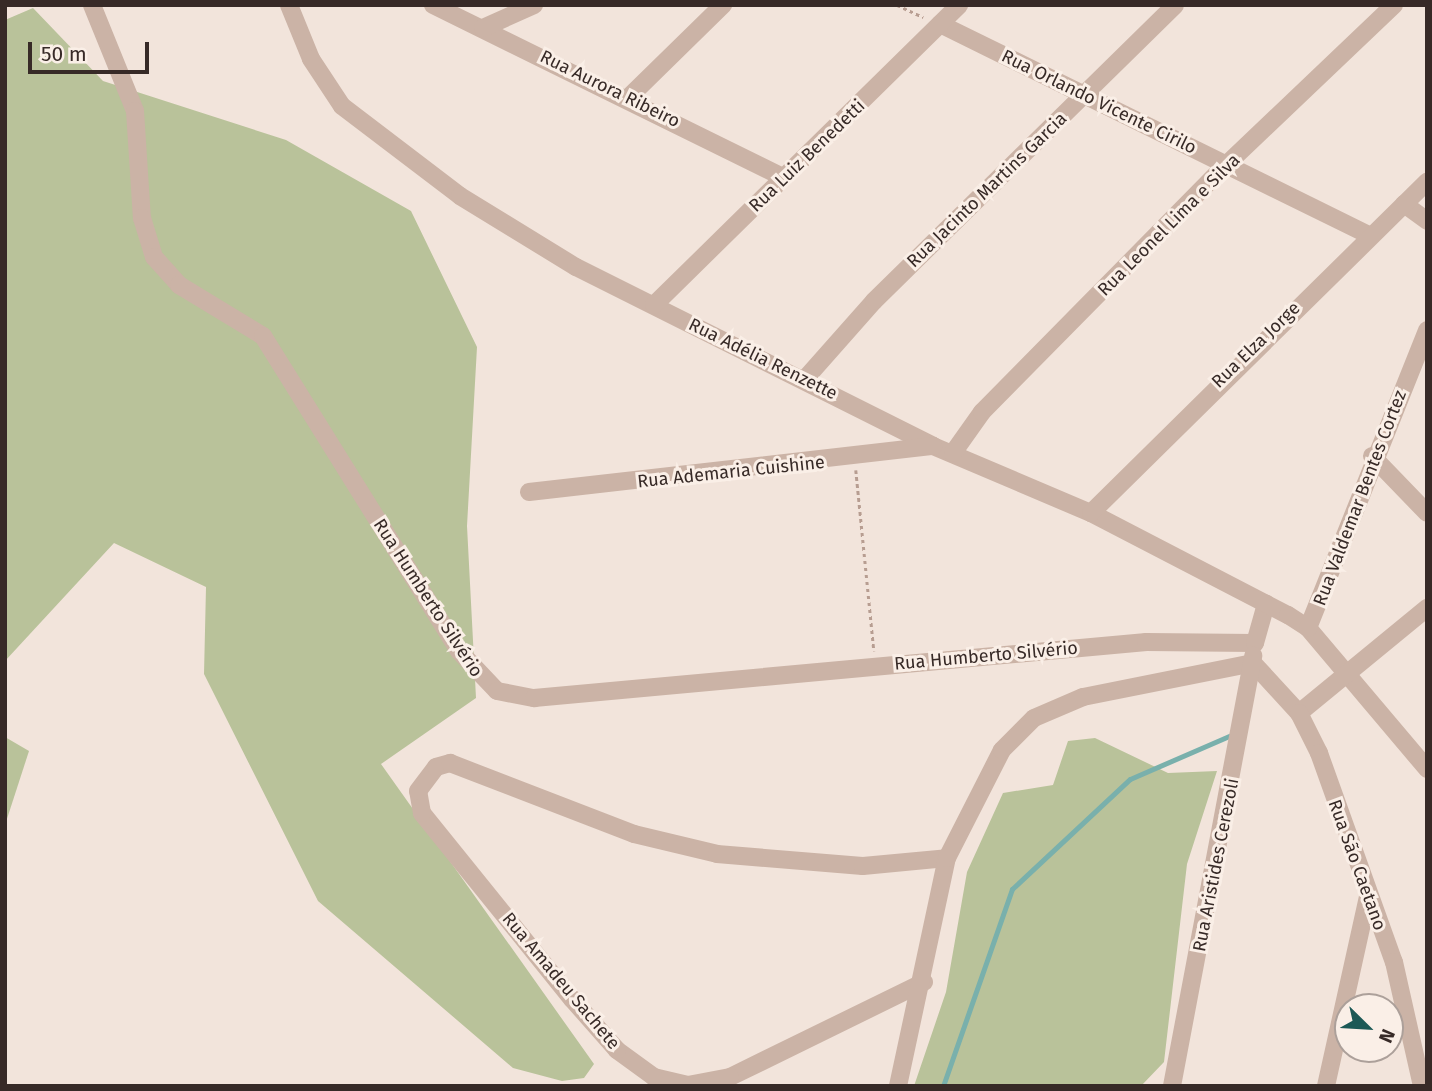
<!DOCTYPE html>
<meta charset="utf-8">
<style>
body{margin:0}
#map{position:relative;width:1432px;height:1091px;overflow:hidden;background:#f2e4db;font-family:"Fira Sans",sans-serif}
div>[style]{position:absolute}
.green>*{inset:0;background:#b9c29a}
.stream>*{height:5px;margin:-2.5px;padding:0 2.5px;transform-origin:2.5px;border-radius:2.5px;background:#79b0ac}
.path>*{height:2.5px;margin-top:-1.25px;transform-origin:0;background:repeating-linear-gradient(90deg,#b79d91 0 3.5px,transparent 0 7px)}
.minor>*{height:18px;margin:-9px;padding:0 9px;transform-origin:9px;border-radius:9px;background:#cbb3a6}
span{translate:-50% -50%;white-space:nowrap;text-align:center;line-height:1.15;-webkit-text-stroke:6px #faefe7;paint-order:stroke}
.street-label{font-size:18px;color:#372a27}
.frame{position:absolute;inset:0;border:7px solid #372a27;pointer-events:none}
.north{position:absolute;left:1334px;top:993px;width:70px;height:70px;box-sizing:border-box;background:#faefe7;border:2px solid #aca09a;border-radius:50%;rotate:114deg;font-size:19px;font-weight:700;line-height:28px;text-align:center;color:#372a27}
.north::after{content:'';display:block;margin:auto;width:24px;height:32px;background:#1c5956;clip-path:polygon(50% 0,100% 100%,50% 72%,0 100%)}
.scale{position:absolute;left:28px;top:42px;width:121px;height:32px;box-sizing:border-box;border:4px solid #372a27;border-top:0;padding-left:9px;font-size:21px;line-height:24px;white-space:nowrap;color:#372a27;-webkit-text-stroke:5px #faefe7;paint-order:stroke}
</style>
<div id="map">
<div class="green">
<i style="clip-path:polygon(33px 8px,103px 81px,286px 140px,411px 211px,477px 347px,467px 526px,476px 698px,381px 764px,594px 1064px,584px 1078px,562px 1081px,513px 1068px,318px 901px,204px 674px,206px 587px,114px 543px,5px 661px,5px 20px)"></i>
<i style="clip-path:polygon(5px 737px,29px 751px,5px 825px)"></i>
<i style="clip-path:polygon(1095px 738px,1168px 773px,1217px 771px,1187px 864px,1164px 1062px,1141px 1086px,914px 1086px,946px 992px,967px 872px,1003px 793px,1053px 785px,1068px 741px)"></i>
</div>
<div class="stream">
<i style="left:943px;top:1086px;width:209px;rotate:-70.7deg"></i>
<i style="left:1012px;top:889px;width:161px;rotate:-43deg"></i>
<i style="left:1130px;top:779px;width:108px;rotate:-23.5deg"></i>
</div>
<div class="path">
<i style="left:897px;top:5px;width:29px;rotate:25deg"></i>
<i style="left:856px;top:470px;width:182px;rotate:84.3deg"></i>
</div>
<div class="minor">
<i style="left:92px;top:5px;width:114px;rotate:67.9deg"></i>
<i style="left:135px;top:111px;width:107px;rotate:86.3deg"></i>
<i style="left:142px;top:218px;width:41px;rotate:72.9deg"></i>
<i style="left:154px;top:257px;width:38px;rotate:48deg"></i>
<i style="left:179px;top:285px;width:98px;rotate:31.3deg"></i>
<i style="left:263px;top:336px;width:371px;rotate:58.1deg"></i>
<i style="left:459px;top:651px;width:55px;rotate:46.5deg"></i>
<i style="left:497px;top:691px;width:38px;rotate:11deg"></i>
<i style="left:534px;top:698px;width:615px;rotate:-5.23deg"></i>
<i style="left:1146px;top:642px;width:109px;rotate:0.5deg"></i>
<i style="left:1255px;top:643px;width:41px;rotate:-74.2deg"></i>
<i style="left:289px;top:5px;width:58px;rotate:67.8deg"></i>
<i style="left:311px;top:59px;width:56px;rotate:56.6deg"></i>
<i style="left:342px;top:106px;width:148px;rotate:37.3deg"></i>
<i style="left:460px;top:196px;width:136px;rotate:31.5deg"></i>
<i style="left:576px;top:267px;width:399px;rotate:26.6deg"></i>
<i style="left:933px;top:446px;width:172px;rotate:23deg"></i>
<i style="left:1091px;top:513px;width:222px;rotate:27.4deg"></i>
<i style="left:1288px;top:615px;width:24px;rotate:33deg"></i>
<i style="left:1308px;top:628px;width:185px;rotate:49.8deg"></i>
<i style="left:433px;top:5px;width:391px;rotate:26.2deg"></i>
<i style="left:940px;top:24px;width:479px;rotate:26.2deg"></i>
<i style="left:483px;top:28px;width:56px;rotate:-24.3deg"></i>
<i style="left:629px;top:97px;width:132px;rotate:-44.4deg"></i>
<i style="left:1404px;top:204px;width:29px;rotate:36deg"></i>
<i style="left:654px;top:305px;width:428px;rotate:-44.5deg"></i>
<i style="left:805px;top:379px;width:104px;rotate:-48.5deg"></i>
<i style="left:874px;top:301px;width:422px;rotate:-44.5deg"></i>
<i style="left:953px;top:453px;width:50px;rotate:-54.7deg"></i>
<i style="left:982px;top:412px;width:347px;rotate:-45.4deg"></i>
<i style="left:1226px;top:165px;width:232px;rotate:-43.6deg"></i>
<i style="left:1372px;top:456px;width:79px;rotate:46deg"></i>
<i style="left:529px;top:492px;width:407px;rotate:-6.5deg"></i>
<i style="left:1091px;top:513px;width:472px;rotate:-44.6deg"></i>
<i style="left:1308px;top:628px;width:321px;rotate:-68.2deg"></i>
<i style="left:1299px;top:713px;width:166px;rotate:-39.4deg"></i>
<i style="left:924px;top:982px;width:216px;rotate:153.9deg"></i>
<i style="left:730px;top:1077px;width:43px;rotate:169.2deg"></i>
<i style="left:688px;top:1085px;width:35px;rotate:-167deg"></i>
<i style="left:654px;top:1077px;width:46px;rotate:-143.9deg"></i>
<i style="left:617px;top:1050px;width:68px;rotate:-131.4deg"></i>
<i style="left:572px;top:999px;width:239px;rotate:-128.9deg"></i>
<i style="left:422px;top:813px;width:22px;rotate:-100deg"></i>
<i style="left:418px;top:791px;width:30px;rotate:-53deg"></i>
<i style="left:436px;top:767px;width:15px;rotate:-16deg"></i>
<i style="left:450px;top:763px;width:197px;rotate:21.1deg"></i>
<i style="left:634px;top:834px;width:85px;rotate:13.5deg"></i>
<i style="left:717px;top:854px;width:146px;rotate:4.7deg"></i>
<i style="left:863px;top:866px;width:84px;rotate:-5.4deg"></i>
<i style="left:898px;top:1086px;width:233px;rotate:-77.9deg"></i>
<i style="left:947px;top:858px;width:121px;rotate:-63deg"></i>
<i style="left:1002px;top:750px;width:45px;rotate:-45deg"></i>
<i style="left:1034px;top:718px;width:53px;rotate:-23.2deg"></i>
<i style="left:1083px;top:697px;width:173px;rotate:-11.3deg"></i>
<i style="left:1253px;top:663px;width:68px;rotate:47.4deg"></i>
<i style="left:1299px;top:713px;width:45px;rotate:63.4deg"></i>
<i style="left:1319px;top:753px;width:222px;rotate:70.3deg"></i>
<i style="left:1394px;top:962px;width:127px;rotate:77.3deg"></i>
<i style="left:1172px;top:1086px;width:438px;rotate:-79.3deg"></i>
<i style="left:1326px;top:1086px;width:195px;rotate:-77.5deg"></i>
</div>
<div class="street-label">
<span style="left:610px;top:89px;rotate:26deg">Rua Aurora Ribeiro</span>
<span style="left:1099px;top:102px;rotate:26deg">Rua Orlando Vicente Cirilo</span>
<span style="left:807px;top:156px;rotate:-44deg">Rua Luiz Benedetti</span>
<span style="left:987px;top:190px;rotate:-44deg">Rua Jacinto Martins Garcia</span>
<span style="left:1169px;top:225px;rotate:-45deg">Rua Leonel Lima e Silva</span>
<span style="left:1256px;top:345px;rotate:-44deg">Rua Elza Jorge</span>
<span style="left:763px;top:359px;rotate:26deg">Rua Adélia Renzette</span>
<span style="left:731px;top:472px;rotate:-6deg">Rua Ademaria Cuishine</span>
<span style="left:1360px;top:498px;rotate:-69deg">Rua Valdemar Bentes Cortez</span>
<span style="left:428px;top:598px;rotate:57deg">Rua Humberto Silvério</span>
<span style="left:986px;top:656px;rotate:-5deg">Rua Humberto Silvério</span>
<span style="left:1216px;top:865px;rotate:-79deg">Rua Aristides Cerezoli</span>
<span style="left:1357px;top:865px;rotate:70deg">Rua São Caetano</span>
<span style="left:561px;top:981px;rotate:50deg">Rua Amadeu Sachete</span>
</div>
<div class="frame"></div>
<div class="north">N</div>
<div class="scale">50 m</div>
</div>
